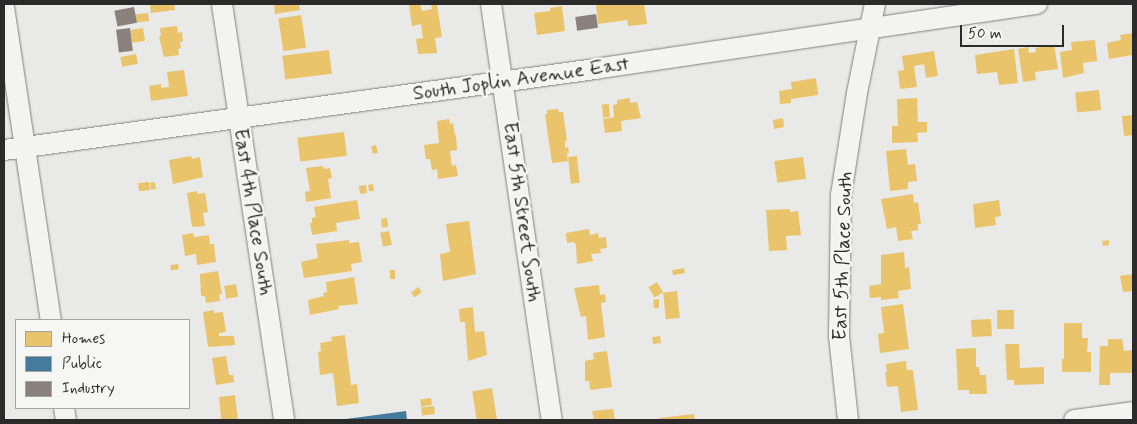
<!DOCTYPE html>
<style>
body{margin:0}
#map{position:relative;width:1137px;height:424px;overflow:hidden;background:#e9e9e7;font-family:Mynerve,sans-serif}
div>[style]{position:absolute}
.homes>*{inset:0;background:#e9c46a;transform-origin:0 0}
.public>*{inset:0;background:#457b9d}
.industry>*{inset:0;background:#8a817c;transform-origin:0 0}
.roads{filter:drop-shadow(0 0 1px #808080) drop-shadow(0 0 1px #808080)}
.minor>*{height:20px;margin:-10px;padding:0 10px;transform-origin:10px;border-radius:10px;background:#f3f3f1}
span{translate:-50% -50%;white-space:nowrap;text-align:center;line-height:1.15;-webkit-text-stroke:5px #f6f6f2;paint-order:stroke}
.street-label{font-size:20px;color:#2b2b2b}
.frame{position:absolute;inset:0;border:5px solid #2b2b2b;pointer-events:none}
.legend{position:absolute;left:15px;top:319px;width:175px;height:90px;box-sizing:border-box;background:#f6f6f2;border:1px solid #a5a5a2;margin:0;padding:6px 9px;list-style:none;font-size:15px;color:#2b2b2b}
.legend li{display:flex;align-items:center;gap:10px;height:25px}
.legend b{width:25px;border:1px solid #a5a5a2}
.scale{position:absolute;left:960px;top:25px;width:104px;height:22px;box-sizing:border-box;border:2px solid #2b2b2b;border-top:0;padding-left:6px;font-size:15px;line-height:18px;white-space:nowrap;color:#2b2b2b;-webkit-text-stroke:4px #f6f6f2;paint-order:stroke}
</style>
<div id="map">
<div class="homes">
<i style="clip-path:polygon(153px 4px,174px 4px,175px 10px,151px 13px,150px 5px)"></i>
<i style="clip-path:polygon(274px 4px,299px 4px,300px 10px,275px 14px)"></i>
<i style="clip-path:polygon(420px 4px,422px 11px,432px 9px,431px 4px,437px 4px,442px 37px,435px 38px,437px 53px,418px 54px,416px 39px,423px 38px,421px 24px,412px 26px,409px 5px)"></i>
<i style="clip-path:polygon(596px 4px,644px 4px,647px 24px,628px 26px,627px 20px,598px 24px)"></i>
<i style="clip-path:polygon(562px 6px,565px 31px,537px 35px,534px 13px,550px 11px,550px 8px)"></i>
<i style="left:148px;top:13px;width:8px;height:13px;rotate:83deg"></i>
<i style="left:301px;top:15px;width:33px;height:23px;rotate:81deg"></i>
<i style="clip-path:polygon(177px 26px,178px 33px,182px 32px,183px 41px,180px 42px,181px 48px,178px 49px,179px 55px,164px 57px,159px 36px,161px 36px,160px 28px)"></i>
<i style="left:143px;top:28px;width:13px;height:13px;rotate:81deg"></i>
<i style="clip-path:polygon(1133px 33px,1133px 59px,1132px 55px,1109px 59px,1107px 43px,1121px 40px,1120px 35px)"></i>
<i style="clip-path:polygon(1095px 40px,1097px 61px,1083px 63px,1084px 73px,1063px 78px,1060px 52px,1072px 50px,1071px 42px)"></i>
<i style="clip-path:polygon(1054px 45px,1058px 69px,1035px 72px,1036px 80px,1023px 82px,1018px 49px,1028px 47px,1029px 53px,1036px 52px,1035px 48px)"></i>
<i style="clip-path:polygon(1014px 49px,1018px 83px,999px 85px,997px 72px,977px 74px,975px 55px)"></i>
<i style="left:329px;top:50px;width:24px;height:47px;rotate:83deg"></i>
<i style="clip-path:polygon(934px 51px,938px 76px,926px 78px,924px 64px,914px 66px,917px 87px,900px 89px,898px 71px,904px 70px,902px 56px)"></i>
<i style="left:136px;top:54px;width:10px;height:16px;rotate:79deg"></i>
<i style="clip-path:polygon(184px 70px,188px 96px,151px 101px,149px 86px,161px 84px,161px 88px,169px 87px,167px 72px)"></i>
<i style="clip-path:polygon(816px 78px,818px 95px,791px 99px,791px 103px,780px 104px,779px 91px,792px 89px,791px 82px)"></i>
<i style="left:1099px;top:90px;width:20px;height:24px;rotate:84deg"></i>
<i style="clip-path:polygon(630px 98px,630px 103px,637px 102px,641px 118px,621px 121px,622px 131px,605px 133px,603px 119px,614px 117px,613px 105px,617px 104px,617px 100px)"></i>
<i style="clip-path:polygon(917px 98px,918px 122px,927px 122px,927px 132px,917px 133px,918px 142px,892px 143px,892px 126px,898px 126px,897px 99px)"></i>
<i style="left:609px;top:104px;width:13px;height:7px;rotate:86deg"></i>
<i style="clip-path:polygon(558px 109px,559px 112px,563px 112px,567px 140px,565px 141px,565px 148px,568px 147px,569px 153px,567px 153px,568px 161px,552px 163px,545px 114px,547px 114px,547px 110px)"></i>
<i style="clip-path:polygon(1133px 115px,1133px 135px,1124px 136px,1122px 116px)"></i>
<i style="clip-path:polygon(783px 118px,784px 127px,774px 129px,773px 120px)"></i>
<i style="clip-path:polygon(449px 119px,450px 124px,453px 123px,455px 135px,456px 135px,457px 150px,450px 151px,452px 166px,456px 165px,458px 176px,438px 179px,437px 169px,432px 170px,430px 159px,426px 159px,424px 145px,439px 143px,437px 121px)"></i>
<i style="left:344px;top:132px;width:24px;height:47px;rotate:83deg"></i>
<i style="left:376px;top:145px;width:8px;height:5px;rotate:76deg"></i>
<i style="clip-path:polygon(906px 149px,908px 165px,915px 164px,917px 181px,908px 182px,908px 189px,890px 191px,886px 151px)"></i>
<i style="clip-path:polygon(191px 156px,192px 159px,200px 157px,203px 177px,173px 184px,169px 160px)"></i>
<i style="left:577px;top:156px;width:27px;height:9px;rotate:84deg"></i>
<i style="left:803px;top:157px;width:22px;height:29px;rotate:82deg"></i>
<i style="clip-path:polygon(323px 166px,324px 169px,330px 168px,332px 178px,328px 179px,331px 198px,306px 202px,305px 192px,310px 191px,306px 168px)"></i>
<i style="left:149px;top:182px;width:8px;height:11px;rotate:83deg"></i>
<i style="left:155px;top:182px;width:7px;height:5px;rotate:82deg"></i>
<i style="clip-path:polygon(373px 184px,374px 191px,369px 191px,368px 185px)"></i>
<i style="left:366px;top:185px;width:8px;height:7px;rotate:83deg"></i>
<i style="clip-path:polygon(197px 191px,197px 194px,205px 193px,208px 212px,203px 213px,205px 226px,192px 227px,187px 193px)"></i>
<i style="clip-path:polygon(913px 194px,914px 203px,918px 202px,921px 224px,918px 224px,918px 230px,911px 231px,913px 239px,898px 241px,896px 227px,887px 229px,881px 199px)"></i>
<i style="clip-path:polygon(357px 200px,360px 219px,336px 223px,337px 231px,312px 235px,310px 223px,312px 223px,312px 218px,316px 217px,314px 207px)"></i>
<i style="clip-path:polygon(999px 200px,1001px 216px,995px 217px,996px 225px,975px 228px,973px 204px)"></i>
<i style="clip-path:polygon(790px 209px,790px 212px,798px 211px,801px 235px,786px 236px,787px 250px,769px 251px,766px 210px)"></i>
<i style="left:387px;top:218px;width:9px;height:6px;rotate:84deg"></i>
<i style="clip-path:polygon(469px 221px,476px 274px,443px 281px,440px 254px,450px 252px,446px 224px)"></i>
<i style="clip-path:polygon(589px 229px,590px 235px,598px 233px,599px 238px,606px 237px,607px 248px,600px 249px,601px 253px,591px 254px,593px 261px,577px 264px,576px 245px,574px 242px,567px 243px,566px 233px)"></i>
<i style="left:389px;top:231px;width:14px;height:9px;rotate:78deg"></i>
<i style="clip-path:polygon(193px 233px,194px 237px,209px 235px,210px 244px,214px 244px,216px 262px,197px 265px,196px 254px,185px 256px,182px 235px)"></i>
<i style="clip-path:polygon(349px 240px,349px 243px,359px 242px,362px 262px,351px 264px,352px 271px,304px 278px,301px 262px,318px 258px,316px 244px)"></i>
<i style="clip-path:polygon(1109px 240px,1109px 245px,1103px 246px,1102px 241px)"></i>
<i style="clip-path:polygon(904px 252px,905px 268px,909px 267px,911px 289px,898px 291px,899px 298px,881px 300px,881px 297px,870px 298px,869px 286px,881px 284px,881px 255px)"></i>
<i style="left:178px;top:264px;width:5px;height:8px;rotate:79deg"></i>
<i style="left:684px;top:268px;width:5px;height:12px;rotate:79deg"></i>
<i style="left:390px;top:270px;width:5px;height:9px"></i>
<i style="clip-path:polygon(218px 271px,222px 294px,219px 294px,220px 301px,206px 303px,205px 296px,201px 296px,200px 274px)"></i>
<i style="clip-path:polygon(1133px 274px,1133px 291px,1123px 292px,1120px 276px)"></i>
<i style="clip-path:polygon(354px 277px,358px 304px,338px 306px,339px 309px,310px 315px,308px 300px,324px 296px,323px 293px,327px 292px,326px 282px)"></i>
<i style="left:657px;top:282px;width:12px;height:10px;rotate:59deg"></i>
<i style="left:236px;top:284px;width:13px;height:12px;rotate:81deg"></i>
<i style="clip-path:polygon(599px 285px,600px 295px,605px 294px,606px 302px,601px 303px,605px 337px,588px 340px,586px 316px,581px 317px,574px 288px)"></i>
<i style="left:418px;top:287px;width:6px;height:9px;rotate:51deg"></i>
<i style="left:677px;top:291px;width:27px;height:14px;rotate:84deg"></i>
<i style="clip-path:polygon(659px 299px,659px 308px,654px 308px,653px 300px)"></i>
<i style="clip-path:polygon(903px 304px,909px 349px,880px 353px,878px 334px,884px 333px,881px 307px)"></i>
<i style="clip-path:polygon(473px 307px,475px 332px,484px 331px,487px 355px,468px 361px,465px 322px,460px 322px,459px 309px)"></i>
<i style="clip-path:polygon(214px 310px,214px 313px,223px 312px,226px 332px,219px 333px,219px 336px,234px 336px,235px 345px,208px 347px,203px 312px)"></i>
<i style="left:997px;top:310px;width:17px;height:19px"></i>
<i style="left:991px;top:319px;width:17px;height:20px;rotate:87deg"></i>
<i style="clip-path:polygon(1064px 323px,1082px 323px,1082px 338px,1088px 338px,1087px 352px,1091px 352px,1091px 372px,1062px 372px,1062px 359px,1064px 359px)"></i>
<i style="clip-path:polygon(345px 335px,351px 385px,357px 384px,359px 403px,337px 406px,333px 373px,320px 375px,318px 352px,321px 351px,320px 343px,332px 341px,331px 337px)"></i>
<i style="left:660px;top:336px;width:7px;height:8px;rotate:82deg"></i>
<i style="clip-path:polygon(1108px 339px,1122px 339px,1124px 351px,1133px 350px,1133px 373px,1110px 373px,1110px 385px,1099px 385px,1100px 346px,1108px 346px)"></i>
<i style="clip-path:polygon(1005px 344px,1019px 344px,1020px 368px,1044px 367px,1044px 384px,1014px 385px,1014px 380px,1007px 380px)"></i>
<i style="clip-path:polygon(976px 348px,976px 367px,979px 367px,980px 375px,986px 375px,987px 394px,969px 394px,969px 390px,958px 390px,956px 349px)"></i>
<i style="clip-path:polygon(607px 351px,612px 387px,590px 390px,589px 381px,585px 381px,585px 361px,594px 359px,593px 353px)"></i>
<i style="clip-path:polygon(226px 356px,229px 375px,233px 375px,234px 382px,216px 385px,212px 358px)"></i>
<i style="clip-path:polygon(906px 361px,907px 370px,913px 370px,918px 410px,901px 412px,898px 386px,887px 387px,885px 372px,887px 372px,886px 364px)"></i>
<i style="left:492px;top:388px;width:32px;height:20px;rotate:81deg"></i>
<i style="clip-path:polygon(235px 395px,238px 420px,224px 420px,221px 418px,219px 397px)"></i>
<i style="left:431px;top:398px;width:7px;height:11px;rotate:82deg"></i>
<i style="left:434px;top:406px;width:8px;height:13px;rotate:83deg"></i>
<i style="clip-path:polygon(613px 409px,615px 420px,594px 420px,592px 411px)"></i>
<i style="clip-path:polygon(694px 414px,695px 420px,659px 420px,659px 418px)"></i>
</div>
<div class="public">
<i style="clip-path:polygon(406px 411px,407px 420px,346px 420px,346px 419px)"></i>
</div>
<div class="industry">
<i style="left:134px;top:7px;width:16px;height:20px;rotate:79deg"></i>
<i style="left:596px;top:14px;width:14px;height:21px;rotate:82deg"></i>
<i style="left:130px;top:28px;width:23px;height:14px;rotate:83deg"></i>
</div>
<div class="roads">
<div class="minor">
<i style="left:222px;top:4px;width:421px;rotate:81.5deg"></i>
<i style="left:491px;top:4px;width:420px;rotate:81.7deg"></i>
<i style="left:4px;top:7px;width:317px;rotate:81.5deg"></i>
<i style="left:4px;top:150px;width:597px;rotate:-7.8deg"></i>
<i style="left:595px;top:69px;width:447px;rotate:-8.4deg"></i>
<i style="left:64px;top:408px;width:12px;rotate:81deg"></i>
<i style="left:848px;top:420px;width:84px;rotate:-96.1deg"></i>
<i style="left:839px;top:336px;width:141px;rotate:-89.2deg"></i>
<i style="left:841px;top:195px;width:103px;rotate:-81.1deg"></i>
<i style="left:857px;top:93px;width:91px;rotate:-78.6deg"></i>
<i style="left:1074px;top:420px;width:60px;rotate:-7.7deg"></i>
</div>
</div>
<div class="street-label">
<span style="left:521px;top:79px;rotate:-8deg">South Joplin Avenue East</span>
<span style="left:253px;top:212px;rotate:81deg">East 4th Place South</span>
<span style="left:522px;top:212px;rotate:82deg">East 5th Street South</span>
<span style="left:843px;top:256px;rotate:-88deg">East 5th Place South</span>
</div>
<div class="frame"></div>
<ul class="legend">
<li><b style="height:14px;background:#e9c46a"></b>Homes</li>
<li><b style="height:14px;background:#457b9d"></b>Public</li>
<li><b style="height:14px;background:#8a817c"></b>Industry</li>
</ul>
<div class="scale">50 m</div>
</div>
